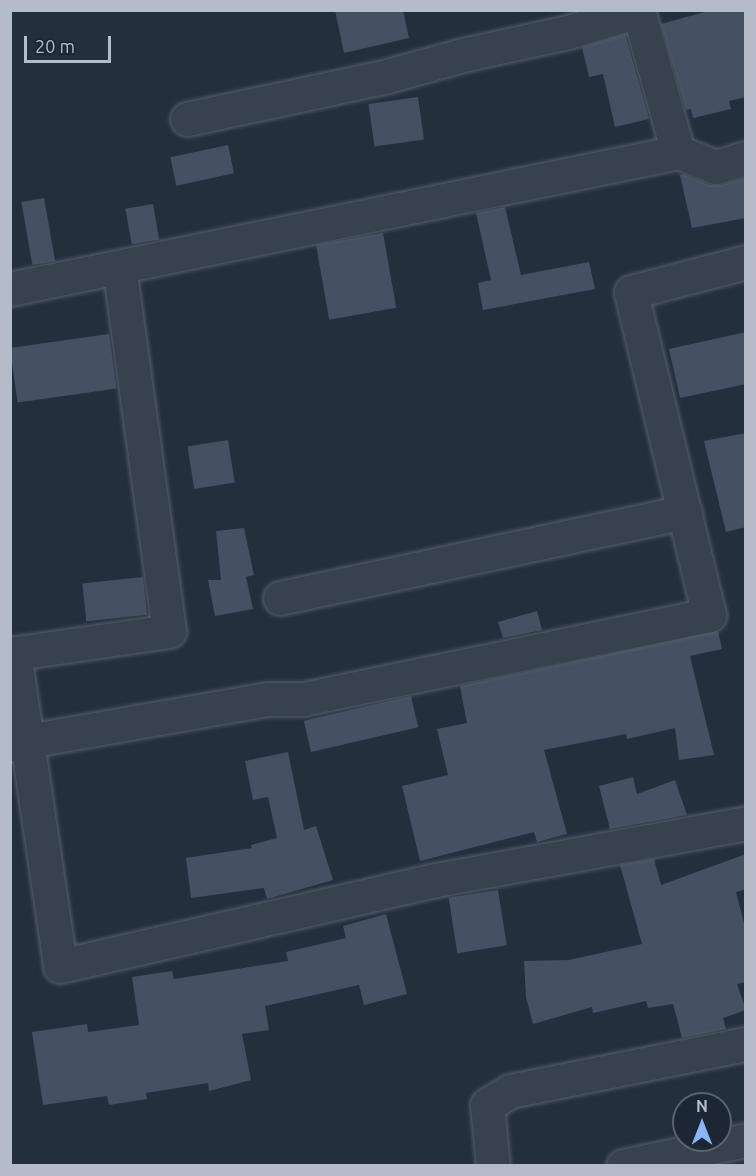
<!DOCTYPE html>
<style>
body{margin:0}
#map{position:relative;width:756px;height:1176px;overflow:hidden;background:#242f3e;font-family:Ubuntu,sans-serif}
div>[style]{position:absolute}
.building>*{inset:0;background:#455162;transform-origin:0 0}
.roads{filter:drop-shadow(0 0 2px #565f6c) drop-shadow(0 0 2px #565f6c)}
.minor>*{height:33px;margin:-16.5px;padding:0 16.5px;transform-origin:16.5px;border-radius:16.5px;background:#38414e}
span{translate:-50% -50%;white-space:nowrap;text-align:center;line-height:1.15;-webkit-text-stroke:4.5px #1d2633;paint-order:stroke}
.frame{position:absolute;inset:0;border:12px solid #b4bcc9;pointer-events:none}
.north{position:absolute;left:672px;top:1092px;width:60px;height:60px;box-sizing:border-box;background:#1d2633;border:2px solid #59626f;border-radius:50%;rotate:0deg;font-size:16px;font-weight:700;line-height:24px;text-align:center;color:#b4bcc9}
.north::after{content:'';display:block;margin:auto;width:21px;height:27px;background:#8ab4f8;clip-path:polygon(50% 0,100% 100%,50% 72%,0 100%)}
.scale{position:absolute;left:24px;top:36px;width:87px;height:27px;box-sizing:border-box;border:3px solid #b4bcc9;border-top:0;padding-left:8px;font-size:18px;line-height:21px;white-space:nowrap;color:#b4bcc9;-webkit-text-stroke:4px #1d2633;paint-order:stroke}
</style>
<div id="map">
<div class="building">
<i style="clip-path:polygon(335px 10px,403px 10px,409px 38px,344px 53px)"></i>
<i style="clip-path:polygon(712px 10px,746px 10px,746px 97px,729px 101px,731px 109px,693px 118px,691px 109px,686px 110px,661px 24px)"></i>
<i style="clip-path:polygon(625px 34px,649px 119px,615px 127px,603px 74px,589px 77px,582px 47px)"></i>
<i style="left:418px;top:97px;width:43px;height:50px;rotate:82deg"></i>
<i style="left:228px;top:145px;width:29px;height:59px;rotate:78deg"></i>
<i style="clip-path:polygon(683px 174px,710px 185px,721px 185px,746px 178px,746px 218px,692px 228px,680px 175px)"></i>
<i style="left:44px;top:198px;width:64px;height:23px;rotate:80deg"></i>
<i style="left:153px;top:204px;width:36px;height:28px;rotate:80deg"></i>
<i style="clip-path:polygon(505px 207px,521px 275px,589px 262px,595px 289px,483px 310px,478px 283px,491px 280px,476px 213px)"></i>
<i style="left:383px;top:233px;width:76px;height:68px;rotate:80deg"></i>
<i style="clip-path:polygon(746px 332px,746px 384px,680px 398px,669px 349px)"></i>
<i style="left:109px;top:334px;width:55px;height:100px;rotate:82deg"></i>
<i style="clip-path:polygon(746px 433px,746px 527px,726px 532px,704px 441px)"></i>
<i style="left:228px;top:440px;width:43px;height:41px;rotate:81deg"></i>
<i style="clip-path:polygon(244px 528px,254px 575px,246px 577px,253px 609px,215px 616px,208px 580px,221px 580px,216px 531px)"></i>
<i style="left:143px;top:577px;width:38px;height:61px;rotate:84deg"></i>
<i style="clip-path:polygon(537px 611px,542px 630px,503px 638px,498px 622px)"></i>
<i style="clip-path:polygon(718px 631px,722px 649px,690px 656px,714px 755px,679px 760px,675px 728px,627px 739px,626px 734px,544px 750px,567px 834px,537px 842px,534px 832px,420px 861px,402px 786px,448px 775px,437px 729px,467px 723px,460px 686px)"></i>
<i style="left:411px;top:696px;width:32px;height:110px;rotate:77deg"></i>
<i style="clip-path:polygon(288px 752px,304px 830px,316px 826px,333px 880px,267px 899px,264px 888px,191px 898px,186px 858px,252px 848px,251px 845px,277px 838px,268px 797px,253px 800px,245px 761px)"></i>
<i style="clip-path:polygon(633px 777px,637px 794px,675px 780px,687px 815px,610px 829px,599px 786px)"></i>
<i style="clip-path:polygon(746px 854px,746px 889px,736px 892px,746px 931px,746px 982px,737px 984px,746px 1010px,723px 1018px,726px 1029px,682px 1038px,673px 1004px,648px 1008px,646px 1001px,593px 1013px,592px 1007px,533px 1024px,526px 997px,524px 961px,569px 960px,642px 944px,620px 865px,654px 859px,661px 885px)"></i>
<i style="left:498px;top:890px;width:56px;height:50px;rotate:81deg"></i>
<i style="clip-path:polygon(386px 914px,407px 994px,364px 1005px,359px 985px,265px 1006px,269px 1030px,242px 1034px,251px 1080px,209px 1091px,208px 1083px,146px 1093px,147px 1099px,109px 1105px,107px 1096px,43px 1105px,32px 1032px,87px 1024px,88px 1032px,139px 1025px,132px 977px,172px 971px,174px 979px,288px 961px,286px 952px,346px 938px,343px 926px)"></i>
</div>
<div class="roads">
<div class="minor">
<i style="left:638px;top:10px;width:148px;rotate:74.3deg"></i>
<i style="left:187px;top:119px;width:205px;rotate:-12.1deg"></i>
<i style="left:387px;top:76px;width:83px;rotate:-15.4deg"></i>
<i style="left:467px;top:54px;width:103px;rotate:-12.3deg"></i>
<i style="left:568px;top:32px;width:73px;rotate:-16.7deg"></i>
<i style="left:10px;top:289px;width:682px;rotate:-11.59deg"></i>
<i style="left:678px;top:152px;width:41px;rotate:21.5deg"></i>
<i style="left:716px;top:167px;width:31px;rotate:-17deg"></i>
<i style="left:280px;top:598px;width:414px;rotate:-12deg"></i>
<i style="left:14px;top:653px;width:316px;rotate:81.6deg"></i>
<i style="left:60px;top:966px;width:386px;rotate:-12.9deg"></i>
<i style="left:436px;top:880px;width:315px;rotate:-10.4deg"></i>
<i style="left:10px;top:654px;width:161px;rotate:-8.2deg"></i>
<i style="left:169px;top:631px;width:366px;rotate:-97.8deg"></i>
<i style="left:10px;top:744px;width:263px;rotate:-9.9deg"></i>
<i style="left:269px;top:699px;width:34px"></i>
<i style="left:303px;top:699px;width:415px;rotate:-11.7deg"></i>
<i style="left:709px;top:615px;width:332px;rotate:-103.6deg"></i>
<i style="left:631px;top:292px;width:119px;rotate:-14.6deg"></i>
<i style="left:493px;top:1166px;width:61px;rotate:-95.6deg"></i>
<i style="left:487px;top:1105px;width:27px;rotate:-31deg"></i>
<i style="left:510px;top:1091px;width:241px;rotate:-11.3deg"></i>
<i style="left:623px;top:1166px;width:126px;rotate:-11.9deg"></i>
</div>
</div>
<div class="frame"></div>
<div class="north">N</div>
<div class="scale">20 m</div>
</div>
